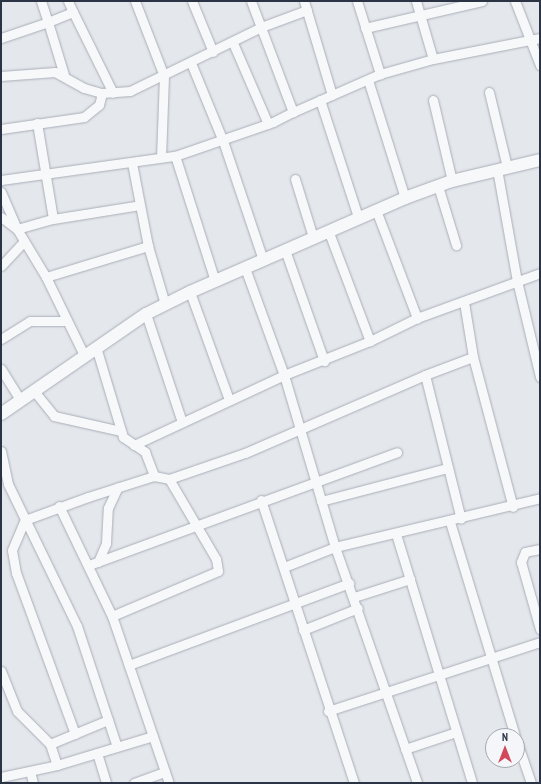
<!DOCTYPE html>
<style>
body{margin:0}
#map{position:relative;width:541px;height:784px;overflow:hidden;background:#e4e7ec;font-family:"PT Sans Narrow",sans-serif}
div>[style]{position:absolute}
.roads{filter:drop-shadow(0 0 1px #a9aeb7) drop-shadow(0 0 1px #a9aeb7)}
.minor>*{height:9px;margin:-4.5px;padding:0 4.5px;transform-origin:4.5px;border-radius:4.5px;background:#f7f8fa}
.tertiary>*{height:12px;margin:-6px;padding:0 6px;transform-origin:6px;border-radius:6px;background:#f7f8fa}
span{translate:-50% -50%;white-space:nowrap;text-align:center;line-height:1.15;-webkit-text-stroke:3.5px #f4f6f9;paint-order:stroke}
.frame{position:absolute;inset:0;border:2px solid #2b3445;pointer-events:none}
.north{position:absolute;left:485px;top:728px;width:40px;height:40px;box-sizing:border-box;background:#f4f6f9;border:1px solid #a4a8b1;border-radius:50%;rotate:0deg;font-size:11px;font-weight:700;line-height:16px;text-align:center;color:#2b3445}
.north::after{content:'';display:block;margin:auto;width:14px;height:18px;background:#d1495b;clip-path:polygon(50% 0,100% 100%,50% 72%,0 100%)}
</style>
<div id="map">
<div class="roads">
<div class="minor">
<i style="left:41px;top:1px;width:22px;rotate:72deg"></i>
<i style="left:48px;top:22px;width:27px;rotate:-22deg"></i>
<i style="left:73px;top:12px;width:90px;rotate:63.7deg"></i>
<i style="left:68px;top:1px;width:12px;rotate:66deg"></i>
<i style="left:135px;top:1px;width:80px;rotate:68.9deg"></i>
<i style="left:164px;top:76px;width:81px;rotate:92.1deg"></i>
<i style="left:192px;top:1px;width:55px;rotate:67.6deg"></i>
<i style="left:251px;top:1px;width:119px;rotate:69.3deg"></i>
<i style="left:293px;top:112px;width:95px;rotate:-23.6deg"></i>
<i style="left:304px;top:1px;width:98px;rotate:73.4deg"></i>
<i style="left:357px;top:1px;width:77px;rotate:72.5deg"></i>
<i style="left:380px;top:74px;width:55px;rotate:-15.8deg"></i>
<i style="left:433px;top:59px;width:109px;rotate:-11.1deg"></i>
<i style="left:416px;top:1px;width:60px;rotate:73.7deg"></i>
<i style="left:515px;top:1px;width:69px;rotate:68.7deg"></i>
<i style="left:365px;top:28px;width:120px;rotate:-13deg"></i>
<i style="left:1px;top:38px;width:50px;rotate:-18.8deg"></i>
<i style="left:48px;top:22px;width:55px;rotate:73.2deg"></i>
<i style="left:233px;top:43px;width:88px;rotate:66.6deg"></i>
<i style="left:191px;top:63px;width:84px;rotate:67.7deg"></i>
<i style="left:223px;top:141px;width:126px;rotate:71.4deg"></i>
<i style="left:1px;top:76px;width:54px;rotate:-4.2deg"></i>
<i style="left:55px;top:72px;width:33px;rotate:29deg"></i>
<i style="left:84px;top:88px;width:19px;rotate:16deg"></i>
<i style="left:102px;top:93px;width:28px;rotate:-4deg"></i>
<i style="left:130px;top:91px;width:146px;rotate:-26deg"></i>
<i style="left:261px;top:27px;width:49px;rotate:-20.3deg"></i>
<i style="left:368px;top:80px;width:124px;rotate:72.6deg"></i>
<i style="left:489px;top:92px;width:77px;rotate:76.5deg"></i>
<i style="left:320px;top:100px;width:123px;rotate:72deg"></i>
<i style="left:433px;top:100px;width:83px;rotate:76.8deg"></i>
<i style="left:37px;top:123px;width:97px;rotate:80.5deg"></i>
<i style="left:1px;top:129px;width:84px;rotate:-8.2deg"></i>
<i style="left:84px;top:117px;width:19px;rotate:-39deg"></i>
<i style="left:99px;top:105px;width:12px;rotate:-76deg"></i>
<i style="left:132px;top:163px;width:85px;rotate:79.1deg"></i>
<i style="left:148px;top:246px;width:60px;rotate:73.7deg"></i>
<i style="left:497px;top:169px;width:114px;rotate:79.9deg"></i>
<i style="left:517px;top:281px;width:99px;rotate:76.5deg"></i>
<i style="left:295px;top:179px;width:61px;rotate:72.8deg"></i>
<i style="left:1px;top:180px;width:176px;rotate:-7.9deg"></i>
<i style="left:438px;top:186px;width:62px;rotate:73deg"></i>
<i style="left:1px;top:192px;width:40px;rotate:66.6deg"></i>
<i style="left:17px;top:229px;width:56px;rotate:58.9deg"></i>
<i style="left:376px;top:210px;width:116px;rotate:69.2deg"></i>
<i style="left:1px;top:217px;width:20px;rotate:37deg"></i>
<i style="left:17px;top:229px;width:37px;rotate:-16deg"></i>
<i style="left:53px;top:219px;width:88px;rotate:-9.1deg"></i>
<i style="left:328px;top:230px;width:119px;rotate:69.3deg"></i>
<i style="left:285px;top:250px;width:118px;rotate:70.6deg"></i>
<i style="left:1px;top:266px;width:34px;rotate:-47deg"></i>
<i style="left:245px;top:268px;width:114px;rotate:70deg"></i>
<i style="left:284px;top:375px;width:179px;rotate:73.5deg"></i>
<i style="left:335px;top:547px;width:250px;rotate:70.8deg"></i>
<i style="left:215px;top:281px;width:131px;rotate:-107.7deg"></i>
<i style="left:175px;top:156px;width:104px;rotate:-19.1deg"></i>
<i style="left:273px;top:122px;width:22px;rotate:-27deg"></i>
<i style="left:190px;top:292px;width:115px;rotate:70.1deg"></i>
<i style="left:464px;top:302px;width:56px;rotate:80.7deg"></i>
<i style="left:473px;top:357px;width:155px;rotate:75.1deg"></i>
<i style="left:146px;top:314px;width:114px;rotate:71.6deg"></i>
<i style="left:1px;top:339px;width:34px;rotate:-32deg"></i>
<i style="left:30px;top:321px;width:37px"></i>
<i style="left:96px;top:347px;width:94px;rotate:73.3deg"></i>
<i style="left:123px;top:437px;width:27px;rotate:34deg"></i>
<i style="left:145px;top:452px;width:26px;rotate:69deg"></i>
<i style="left:84px;top:355px;width:87px;rotate:-116deg"></i>
<i style="left:46px;top:277px;width:107px;rotate:-16.9deg"></i>
<i style="left:1px;top:369px;width:36px;rotate:58deg"></i>
<i style="left:425px;top:375px;width:148px;rotate:76deg"></i>
<i style="left:34px;top:391px;width:32px;rotate:51deg"></i>
<i style="left:54px;top:416px;width:69px;rotate:12.6deg"></i>
<i style="left:134px;top:445px;width:166px;rotate:-25deg"></i>
<i style="left:284px;top:375px;width:92px;rotate:-21.6deg"></i>
<i style="left:370px;top:341px;width:52px;rotate:-26.1deg"></i>
<i style="left:417px;top:318px;width:131px;rotate:-20.1deg"></i>
<i style="left:1px;top:451px;width:34px;rotate:78deg"></i>
<i style="left:8px;top:484px;width:158px;rotate:64.1deg"></i>
<i style="left:77px;top:626px;width:127px;rotate:71.7deg"></i>
<i style="left:261px;top:500px;width:298px;rotate:71.8deg"></i>
<i style="left:321px;top:501px;width:131px;rotate:-14.6deg"></i>
<i style="left:59px;top:506px;width:122px;rotate:64.3deg"></i>
<i style="left:112px;top:616px;width:176px;rotate:71.2deg"></i>
<i style="left:450px;top:522px;width:224px;rotate:73.1deg"></i>
<i style="left:396px;top:534px;width:260px;rotate:73deg"></i>
<i style="left:540px;top:549px;width:15px;rotate:169deg"></i>
<i style="left:525px;top:552px;width:11px;rotate:112deg"></i>
<i style="left:521px;top:562px;width:70px;rotate:74.2deg"></i>
<i style="left:98px;top:562px;width:21px;rotate:-67deg"></i>
<i style="left:106px;top:543px;width:35px;rotate:-87deg"></i>
<i style="left:108px;top:508px;width:23px;rotate:-65deg"></i>
<i style="left:89px;top:565px;width:328px;rotate:-20.1deg"></i>
<i style="left:284px;top:567px;width:55px;rotate:-21.4deg"></i>
<i style="left:335px;top:547px;width:211px;rotate:-13.4deg"></i>
<i style="left:354px;top:597px;width:59px;rotate:-17.8deg"></i>
<i style="left:112px;top:616px;width:115px;rotate:-23deg"></i>
<i style="left:218px;top:571px;width:12px;rotate:-99deg"></i>
<i style="left:216px;top:559px;width:93px;rotate:-120.4deg"></i>
<i style="left:303px;top:630px;width:59px;rotate:-21.8deg"></i>
<i style="left:129px;top:665px;width:235px;rotate:-20.4deg"></i>
<i style="left:1px;top:671px;width:43px;rotate:68.2deg"></i>
<i style="left:17px;top:711px;width:47px;rotate:45deg"></i>
<i style="left:50px;top:744px;width:22px;rotate:72deg"></i>
<i style="left:328px;top:711px;width:223px;rotate:-18deg"></i>
<i style="left:75px;top:734px;width:171px;rotate:-110.1deg"></i>
<i style="left:16px;top:573px;width:23px;rotate:-100deg"></i>
<i style="left:12px;top:550px;width:33px;rotate:-67deg"></i>
<i style="left:25px;top:520px;width:67px;rotate:-20.1deg"></i>
<i style="left:88px;top:497px;width:69px;rotate:-17.7deg"></i>
<i style="left:154px;top:476px;width:15px;rotate:11deg"></i>
<i style="left:169px;top:479px;width:80px;rotate:-18.9deg"></i>
<i style="left:245px;top:453px;width:196px;rotate:-23.4deg"></i>
<i style="left:425px;top:375px;width:51px;rotate:-20.6deg"></i>
<i style="left:517px;top:742px;width:43px;rotate:71.1deg"></i>
<i style="left:50px;top:744px;width:63px;rotate:-22.5deg"></i>
<i style="left:405px;top:749px;width:54px;rotate:-18.4deg"></i>
<i style="left:97px;top:753px;width:31px;rotate:73deg"></i>
<i style="left:30px;top:771px;width:12px;rotate:76deg"></i>
<i style="left:1px;top:777px;width:57px;rotate:-12.1deg"></i>
<i style="left:57px;top:765px;width:100px;rotate:-16.8deg"></i>
<i style="left:134px;top:783px;width:33px;rotate:-20deg"></i>
</div>
<div class="tertiary">
<i style="left:1px;top:414px;width:176px;rotate:-34.6deg"></i>
<i style="left:146px;top:314px;width:49px;rotate:-26.6deg"></i>
<i style="left:190px;top:292px;width:235px;rotate:-23.6deg"></i>
<i style="left:405px;top:198px;width:50px;rotate:-19.9deg"></i>
<i style="left:452px;top:181px;width:90px;rotate:-13.4deg"></i>
</div>
</div>
<div class="frame"></div>
<div class="north">N</div>
</div>
